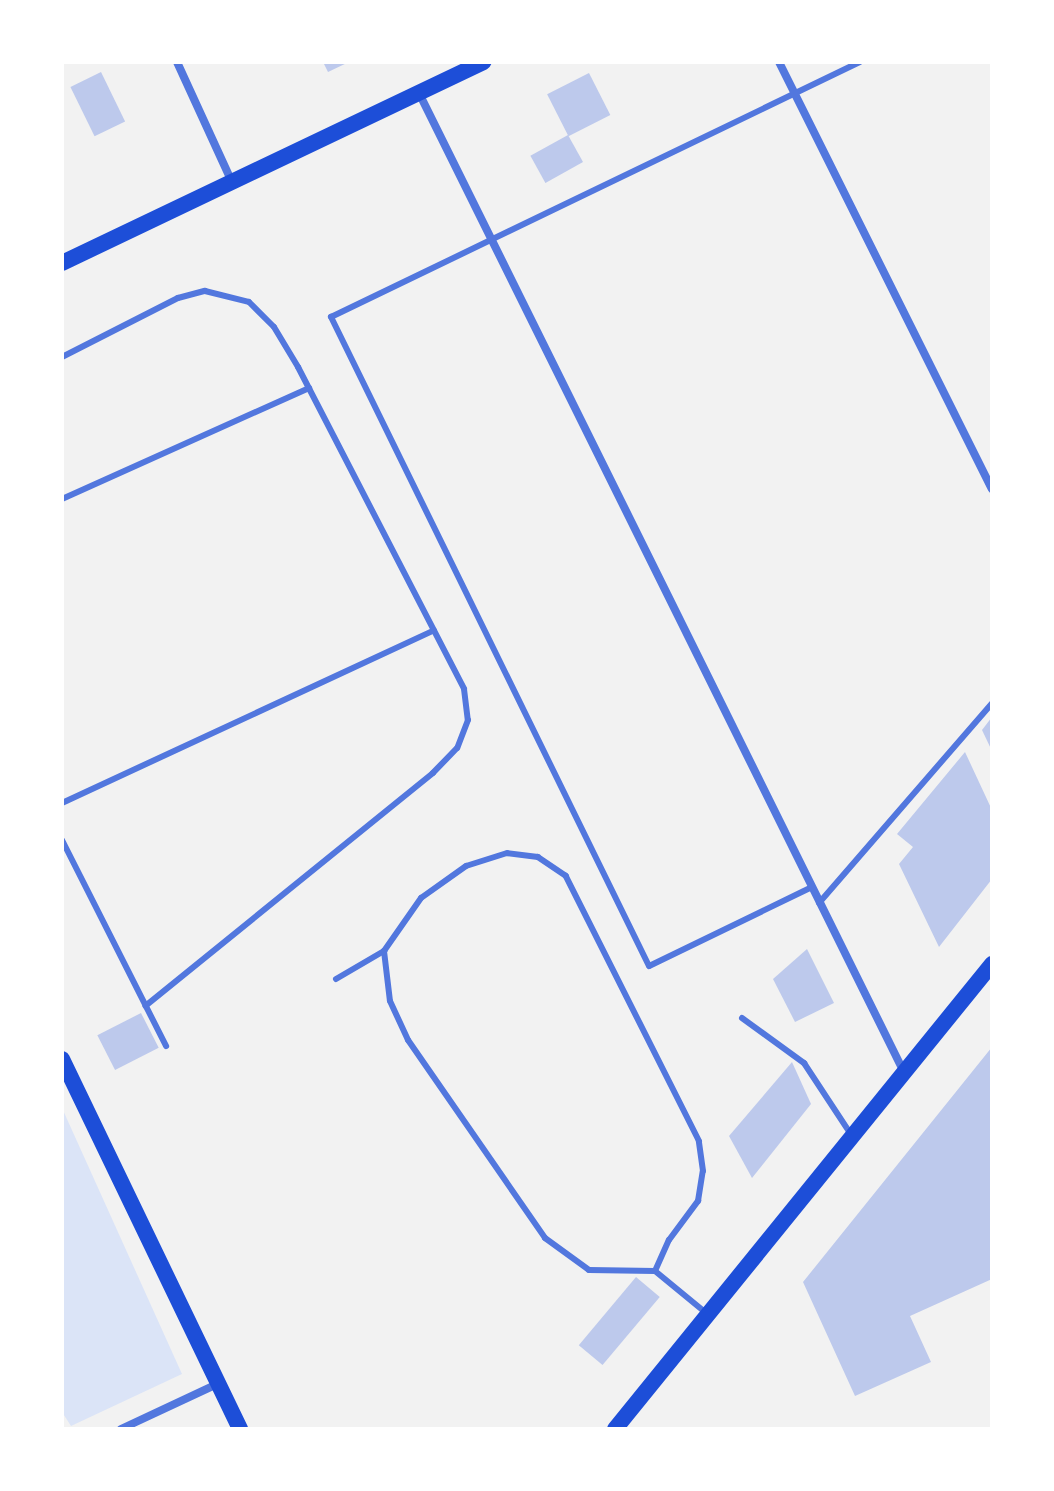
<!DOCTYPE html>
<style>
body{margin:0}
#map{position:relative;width:1054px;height:1491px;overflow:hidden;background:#f2f2f2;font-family:"Asap Condensed",sans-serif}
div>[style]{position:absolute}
.green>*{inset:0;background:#dbe4f7}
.building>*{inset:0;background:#bdc9ec;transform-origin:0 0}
.service>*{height:6px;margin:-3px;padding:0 3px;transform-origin:3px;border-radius:3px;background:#5277de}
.minor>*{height:8px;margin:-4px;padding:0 4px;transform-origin:4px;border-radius:4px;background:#5277de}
.secondary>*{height:16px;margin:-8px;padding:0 8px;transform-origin:8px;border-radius:8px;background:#1d4ed8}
span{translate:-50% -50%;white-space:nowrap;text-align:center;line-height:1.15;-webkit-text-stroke:6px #fff;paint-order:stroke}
.frame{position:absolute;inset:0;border:64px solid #fff;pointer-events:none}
</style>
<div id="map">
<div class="green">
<i style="clip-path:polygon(62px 1108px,182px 1374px,71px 1426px,62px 1412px)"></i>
</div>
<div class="building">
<i style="clip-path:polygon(323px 62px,349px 62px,328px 72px)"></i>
<i style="left:101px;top:72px;width:55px;height:34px;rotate:64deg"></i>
<i style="left:589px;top:73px;width:47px;height:47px;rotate:63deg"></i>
<i style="left:568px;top:135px;width:31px;height:43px;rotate:61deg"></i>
<i style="clip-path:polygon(992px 717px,992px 751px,982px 730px)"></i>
<i style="clip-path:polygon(965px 752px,992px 810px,992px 879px,939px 947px,899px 864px,913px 847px,897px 834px)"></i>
<i style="clip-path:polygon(807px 949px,834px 1003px,795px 1022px,773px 979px)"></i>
<i style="left:141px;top:1013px;width:39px;height:49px;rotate:63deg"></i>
<i style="clip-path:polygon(992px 1047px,992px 1279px,910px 1316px,931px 1362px,855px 1396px,803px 1282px)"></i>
<i style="clip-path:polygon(792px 1062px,811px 1104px,752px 1178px,729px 1136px)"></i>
<i style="left:636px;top:1277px;width:31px;height:89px;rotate:40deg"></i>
</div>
<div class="service">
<i style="left:62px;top:357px;width:130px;rotate:-27deg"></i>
<i style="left:178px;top:298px;width:28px;rotate:-15deg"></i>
<i style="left:205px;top:291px;width:45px;rotate:14deg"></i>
<i style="left:249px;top:302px;width:35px;rotate:45deg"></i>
<i style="left:274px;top:327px;width:47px;rotate:59deg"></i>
<i style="left:298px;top:367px;width:362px;rotate:62.7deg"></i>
<i style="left:464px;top:689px;width:31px;rotate:83deg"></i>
<i style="left:468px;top:720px;width:30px;rotate:111deg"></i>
<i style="left:457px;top:748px;width:35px;rotate:134deg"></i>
<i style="left:433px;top:773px;width:370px;rotate:141deg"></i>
<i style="left:62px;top:499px;width:271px;rotate:-24.2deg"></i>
<i style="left:62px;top:803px;width:410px;rotate:-24.9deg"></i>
<i style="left:62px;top:840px;width:231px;rotate:63.2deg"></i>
<i style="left:812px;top:887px;width:181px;rotate:154.1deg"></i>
<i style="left:649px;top:966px;width:723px;rotate:-116.1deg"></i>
<i style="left:331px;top:317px;width:587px;rotate:-25.74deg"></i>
<i style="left:819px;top:903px;width:264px;rotate:-49.1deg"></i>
<i style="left:336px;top:979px;width:56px;rotate:-30.3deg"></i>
<i style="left:742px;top:1018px;width:77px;rotate:36deg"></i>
<i style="left:804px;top:1063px;width:84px;rotate:56.7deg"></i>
<i style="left:655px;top:1271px;width:34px;rotate:-66deg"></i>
<i style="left:669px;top:1240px;width:49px;rotate:-53.4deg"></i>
<i style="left:698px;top:1201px;width:30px;rotate:-81deg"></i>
<i style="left:703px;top:1171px;width:30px;rotate:-98deg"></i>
<i style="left:699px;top:1141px;width:297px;rotate:-116.7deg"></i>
<i style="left:566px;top:876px;width:34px;rotate:-146deg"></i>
<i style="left:538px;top:857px;width:31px;rotate:-173deg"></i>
<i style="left:507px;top:853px;width:43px;rotate:162.4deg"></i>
<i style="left:466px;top:866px;width:55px;rotate:144.6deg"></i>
<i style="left:421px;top:898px;width:65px;rotate:124.9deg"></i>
<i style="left:384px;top:951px;width:50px;rotate:83.2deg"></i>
<i style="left:390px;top:1001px;width:43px;rotate:65.2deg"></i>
<i style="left:408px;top:1040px;width:241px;rotate:55.3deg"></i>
<i style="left:545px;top:1238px;width:54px;rotate:36deg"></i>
<i style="left:589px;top:1270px;width:66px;rotate:0.9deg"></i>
<i style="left:655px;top:1271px;width:65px;rotate:39.4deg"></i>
</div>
<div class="minor">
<i style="left:177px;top:62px;width:132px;rotate:65.4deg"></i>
<i style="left:779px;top:62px;width:477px;rotate:63.5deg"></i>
<i style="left:419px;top:93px;width:1093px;rotate:63.65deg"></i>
<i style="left:121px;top:1429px;width:106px;rotate:-25.1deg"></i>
</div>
<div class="secondary">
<i style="left:62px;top:263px;width:467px;rotate:-25.5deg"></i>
<i style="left:62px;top:1059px;width:411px;rotate:64.3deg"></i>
<i style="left:615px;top:1429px;width:599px;rotate:-50.97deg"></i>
</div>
<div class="frame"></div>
</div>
